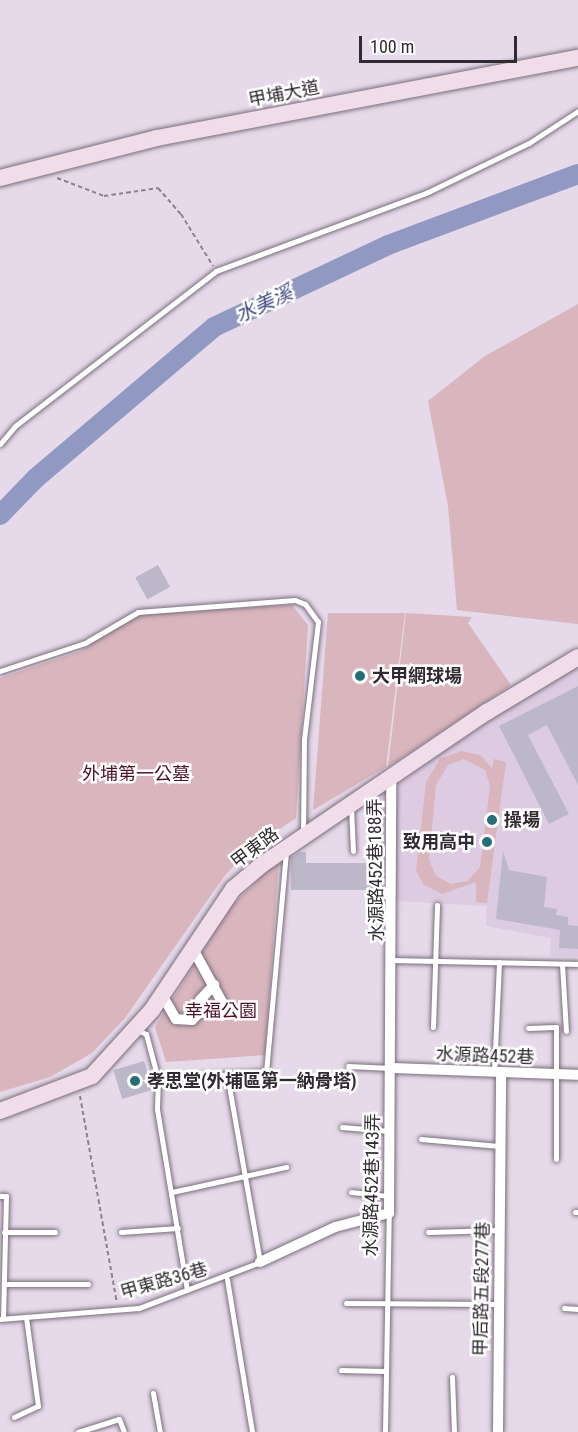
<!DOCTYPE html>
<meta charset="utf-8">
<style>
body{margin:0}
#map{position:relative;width:578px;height:1432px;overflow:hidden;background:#e6d9e9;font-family:"Roboto Condensed","Noto Sans TC",sans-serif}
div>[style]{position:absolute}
.built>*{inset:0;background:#ddcce1}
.green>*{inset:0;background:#d9b5bd}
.river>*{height:20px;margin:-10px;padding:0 10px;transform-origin:10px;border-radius:10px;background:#9199c2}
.building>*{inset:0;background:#bcb8ca;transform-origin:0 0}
.path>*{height:2px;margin-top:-1px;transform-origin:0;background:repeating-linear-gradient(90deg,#8b828d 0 4.5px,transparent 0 7.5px)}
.roads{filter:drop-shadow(0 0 2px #796e7c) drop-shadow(0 0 2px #796e7c)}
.lane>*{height:5px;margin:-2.5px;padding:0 2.5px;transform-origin:2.5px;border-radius:2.5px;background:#fff}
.street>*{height:10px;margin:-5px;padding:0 5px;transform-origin:5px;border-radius:5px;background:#fff}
.secondary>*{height:16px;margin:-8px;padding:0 8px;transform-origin:8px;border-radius:8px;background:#f1dce9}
.dots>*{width:16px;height:16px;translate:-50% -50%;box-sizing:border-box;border:3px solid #fff;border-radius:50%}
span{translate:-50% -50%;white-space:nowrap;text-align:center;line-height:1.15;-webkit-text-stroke:5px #fff;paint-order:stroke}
.street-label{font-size:18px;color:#302b31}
.poi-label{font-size:18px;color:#302b31;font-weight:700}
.left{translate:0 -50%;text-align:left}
.right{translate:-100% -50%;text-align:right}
.park-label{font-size:18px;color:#4d1126}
.water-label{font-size:20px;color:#414980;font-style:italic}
.scale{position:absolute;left:359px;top:36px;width:158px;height:27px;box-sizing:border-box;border:3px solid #302b31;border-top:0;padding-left:8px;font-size:18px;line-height:21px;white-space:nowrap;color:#302b31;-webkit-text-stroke:4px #fff;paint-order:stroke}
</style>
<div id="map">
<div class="built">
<i style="clip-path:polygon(578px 665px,578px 957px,550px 956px,551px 938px,486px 926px,487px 906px,396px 901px,397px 784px,510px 704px)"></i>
</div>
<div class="green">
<i style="clip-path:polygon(578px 304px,578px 624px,457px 610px,448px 506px,428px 401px,485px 356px)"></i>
<i style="clip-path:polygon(292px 605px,308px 625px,296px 818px,246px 852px,223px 878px,125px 1018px,92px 1053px,50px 1077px,0 1092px,0 678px,81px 651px,129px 615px)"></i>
<i style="clip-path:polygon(328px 613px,405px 613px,386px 767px,313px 810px)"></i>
<i style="clip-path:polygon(406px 613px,472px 617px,468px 623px,511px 685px,388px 767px)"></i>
<i style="clip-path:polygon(evenodd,461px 751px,480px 755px,492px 768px,494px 759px,506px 762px,487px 903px,476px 902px,476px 882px,442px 894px,424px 885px,416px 871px,426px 782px,440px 759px,461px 751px,464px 759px,485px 770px,490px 786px,480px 867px,468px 881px,451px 884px,436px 876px,429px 860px,436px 785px,448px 765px,464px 759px)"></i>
<i style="clip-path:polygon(279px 860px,265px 1055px,166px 1062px,155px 1027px,231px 906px)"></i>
</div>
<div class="river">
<i style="left:0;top:515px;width:52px;rotate:-45.8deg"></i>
<i style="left:36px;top:478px;width:233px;rotate:-40.3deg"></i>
<i style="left:214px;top:327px;width:192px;rotate:-25.2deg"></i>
<i style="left:388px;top:245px;width:203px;rotate:-20.5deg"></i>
</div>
<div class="building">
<i style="left:158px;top:565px;width:25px;height:26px;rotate:61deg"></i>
<i style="clip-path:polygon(578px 686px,578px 785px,547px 725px,528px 735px,569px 814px,549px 824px,499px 726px)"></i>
<i style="clip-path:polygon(503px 851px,509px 870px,547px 877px,544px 907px,557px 909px,556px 915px,568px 917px,568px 925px,578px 926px,578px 949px,559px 948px,560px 930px,496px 919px)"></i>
<i style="clip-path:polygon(300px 852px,306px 852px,306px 863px,381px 863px,381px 890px,291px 890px,291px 858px)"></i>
<i style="left:144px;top:1061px;width:30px;height:32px;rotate:73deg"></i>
</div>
<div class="path">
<i style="left:57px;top:178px;width:50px;rotate:21deg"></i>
<i style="left:104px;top:196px;width:55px;rotate:-8.4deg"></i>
<i style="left:158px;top:188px;width:35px;rotate:49deg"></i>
<i style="left:181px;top:214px;width:61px;rotate:58.4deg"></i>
<i style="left:80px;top:1096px;width:210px;rotate:79.9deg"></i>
</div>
<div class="roads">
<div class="lane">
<i style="left:0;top:444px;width:23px;rotate:-50deg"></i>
<i style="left:15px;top:426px;width:254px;rotate:-37.6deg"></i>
<i style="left:216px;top:271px;width:226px;rotate:-20.4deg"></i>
<i style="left:428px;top:192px;width:112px;rotate:-25.9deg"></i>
<i style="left:529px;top:143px;width:59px;rotate:-33.1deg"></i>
<i style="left:0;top:671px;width:89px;rotate:-18.2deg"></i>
<i style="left:85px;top:643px;width:61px;rotate:-30.3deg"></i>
<i style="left:138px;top:612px;width:157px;rotate:-4.4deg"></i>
<i style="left:295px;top:600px;width:11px;rotate:22deg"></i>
<i style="left:305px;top:604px;width:22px;rotate:54deg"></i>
<i style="left:318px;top:622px;width:118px;rotate:96.8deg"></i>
<i style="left:304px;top:739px;width:94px;rotate:90.6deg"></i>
<i style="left:351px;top:807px;width:44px;rotate:87.4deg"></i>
<i style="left:393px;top:960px;width:185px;rotate:1.2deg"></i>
<i style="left:562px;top:964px;width:67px;rotate:86.6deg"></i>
<i style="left:433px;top:1027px;width:122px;rotate:-88.1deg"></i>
<i style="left:528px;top:1028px;width:28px;rotate:-2deg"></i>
<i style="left:556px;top:1027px;width:132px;rotate:90deg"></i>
<i style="left:137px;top:1030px;width:10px;rotate:24deg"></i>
<i style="left:146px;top:1034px;width:47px;rotate:75.1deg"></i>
<i style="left:158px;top:1079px;width:108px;rotate:-3.7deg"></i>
<i style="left:266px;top:1072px;width:220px;rotate:-84.8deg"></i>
<i style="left:348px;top:1066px;width:43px;rotate:2.7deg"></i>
<i style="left:494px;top:1073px;width:111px;rotate:-87.4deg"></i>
<i style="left:158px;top:1079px;width:30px;rotate:92deg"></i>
<i style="left:157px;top:1109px;width:183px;rotate:80.6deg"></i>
<i style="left:342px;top:1127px;width:47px;rotate:4.9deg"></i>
<i style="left:421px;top:1139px;width:78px;rotate:5.1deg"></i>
<i style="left:172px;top:1192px;width:117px;rotate:-12.4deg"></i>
<i style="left:351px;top:1192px;width:37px;rotate:6deg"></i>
<i style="left:0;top:1196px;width:6px"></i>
<i style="left:6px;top:1196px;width:122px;rotate:91.4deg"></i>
<i style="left:575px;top:1212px;width:3px"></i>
<i style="left:4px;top:1232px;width:51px"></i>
<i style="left:121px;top:1232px;width:57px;rotate:-4deg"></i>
<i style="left:428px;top:1232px;width:71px;rotate:-1.6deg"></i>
<i style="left:227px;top:1279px;width:155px;rotate:80.7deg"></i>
<i style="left:4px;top:1284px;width:84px"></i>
<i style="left:346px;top:1303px;width:150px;rotate:0.4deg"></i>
<i style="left:564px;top:1308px;width:14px;rotate:4deg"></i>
<i style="left:0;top:1319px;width:139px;rotate:-4.5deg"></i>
<i style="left:139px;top:1308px;width:129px;rotate:-20.8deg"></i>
<i style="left:260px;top:1262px;width:191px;rotate:-100deg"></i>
<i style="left:341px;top:1370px;width:44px;rotate:1.3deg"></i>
<i style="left:452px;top:1377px;width:55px;rotate:87.9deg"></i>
<i style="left:153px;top:1393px;width:40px;rotate:80deg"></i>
<i style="left:14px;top:1417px;width:26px;rotate:-25deg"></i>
<i style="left:38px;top:1406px;width:90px;rotate:-97.7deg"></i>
<i style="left:78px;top:1432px;width:43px;rotate:-17.6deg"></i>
<i style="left:119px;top:1419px;width:14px;rotate:69deg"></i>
<i style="left:385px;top:1432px;width:219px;rotate:-89deg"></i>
</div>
<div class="street">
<i style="left:193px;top:949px;width:60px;rotate:61.3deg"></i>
<i style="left:162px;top:995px;width:28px;rotate:60deg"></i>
<i style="left:176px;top:1019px;width:16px;rotate:4deg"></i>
<i style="left:192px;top:1020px;width:14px;rotate:-45deg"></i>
<i style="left:202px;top:1010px;width:10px;rotate:-101deg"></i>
<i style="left:200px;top:1000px;width:21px;rotate:-47deg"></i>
<i style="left:391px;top:1068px;width:187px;rotate:2.1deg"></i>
<i style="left:260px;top:1262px;width:83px;rotate:-25deg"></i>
<i style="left:335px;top:1227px;width:56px;rotate:-14.5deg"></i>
<i style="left:389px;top:1213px;width:433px;rotate:-89.7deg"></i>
<i style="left:498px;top:1432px;width:358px;rotate:-89.5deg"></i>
</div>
<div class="secondary">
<i style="left:0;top:178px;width:162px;rotate:-14.3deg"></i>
<i style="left:157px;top:138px;width:429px;rotate:-10.8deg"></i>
<i style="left:0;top:1111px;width:98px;rotate:-20.8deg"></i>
<i style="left:92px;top:1076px;width:89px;rotate:-47.7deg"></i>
<i style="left:152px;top:1010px;width:146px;rotate:-56.2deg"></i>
<i style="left:233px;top:889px;width:39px;rotate:-40deg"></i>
<i style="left:263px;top:864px;width:271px;rotate:-34.2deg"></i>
<i style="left:487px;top:712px;width:106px;rotate:-31.1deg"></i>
</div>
</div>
<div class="dots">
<i style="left:360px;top:676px;background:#256e78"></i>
<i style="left:492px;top:820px;background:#256e78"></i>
<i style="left:487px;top:842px;background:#256e78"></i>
<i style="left:135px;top:1081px;background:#256e78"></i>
</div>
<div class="street-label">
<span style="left:284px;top:94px;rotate:-11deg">甲埔大道</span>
<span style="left:255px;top:848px;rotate:-37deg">甲東路</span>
<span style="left:376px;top:870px;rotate:-91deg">水源路452巷188弄</span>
<span style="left:485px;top:1056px;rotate:2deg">水源路452巷</span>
<span style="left:372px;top:1185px;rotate:-89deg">水源路452巷143弄</span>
<span style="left:164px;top:1281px;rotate:-16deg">甲東路36巷</span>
<span style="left:482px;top:1289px;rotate:-89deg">甲后路五段277巷</span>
</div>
<div class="poi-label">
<span class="left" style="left:372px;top:676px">大甲網球場</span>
<span class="left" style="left:504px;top:820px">操場</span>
<span class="right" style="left:475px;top:842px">致用高中</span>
<span class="left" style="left:147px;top:1081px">孝思堂(外埔區第一納骨塔)</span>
</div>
<div class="park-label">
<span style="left:136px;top:774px">外埔第一公墓</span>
<span style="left:221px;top:1011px">幸福公園</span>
</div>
<div class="water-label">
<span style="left:264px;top:304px;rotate:-25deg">水美溪</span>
</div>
<div class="scale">100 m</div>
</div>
